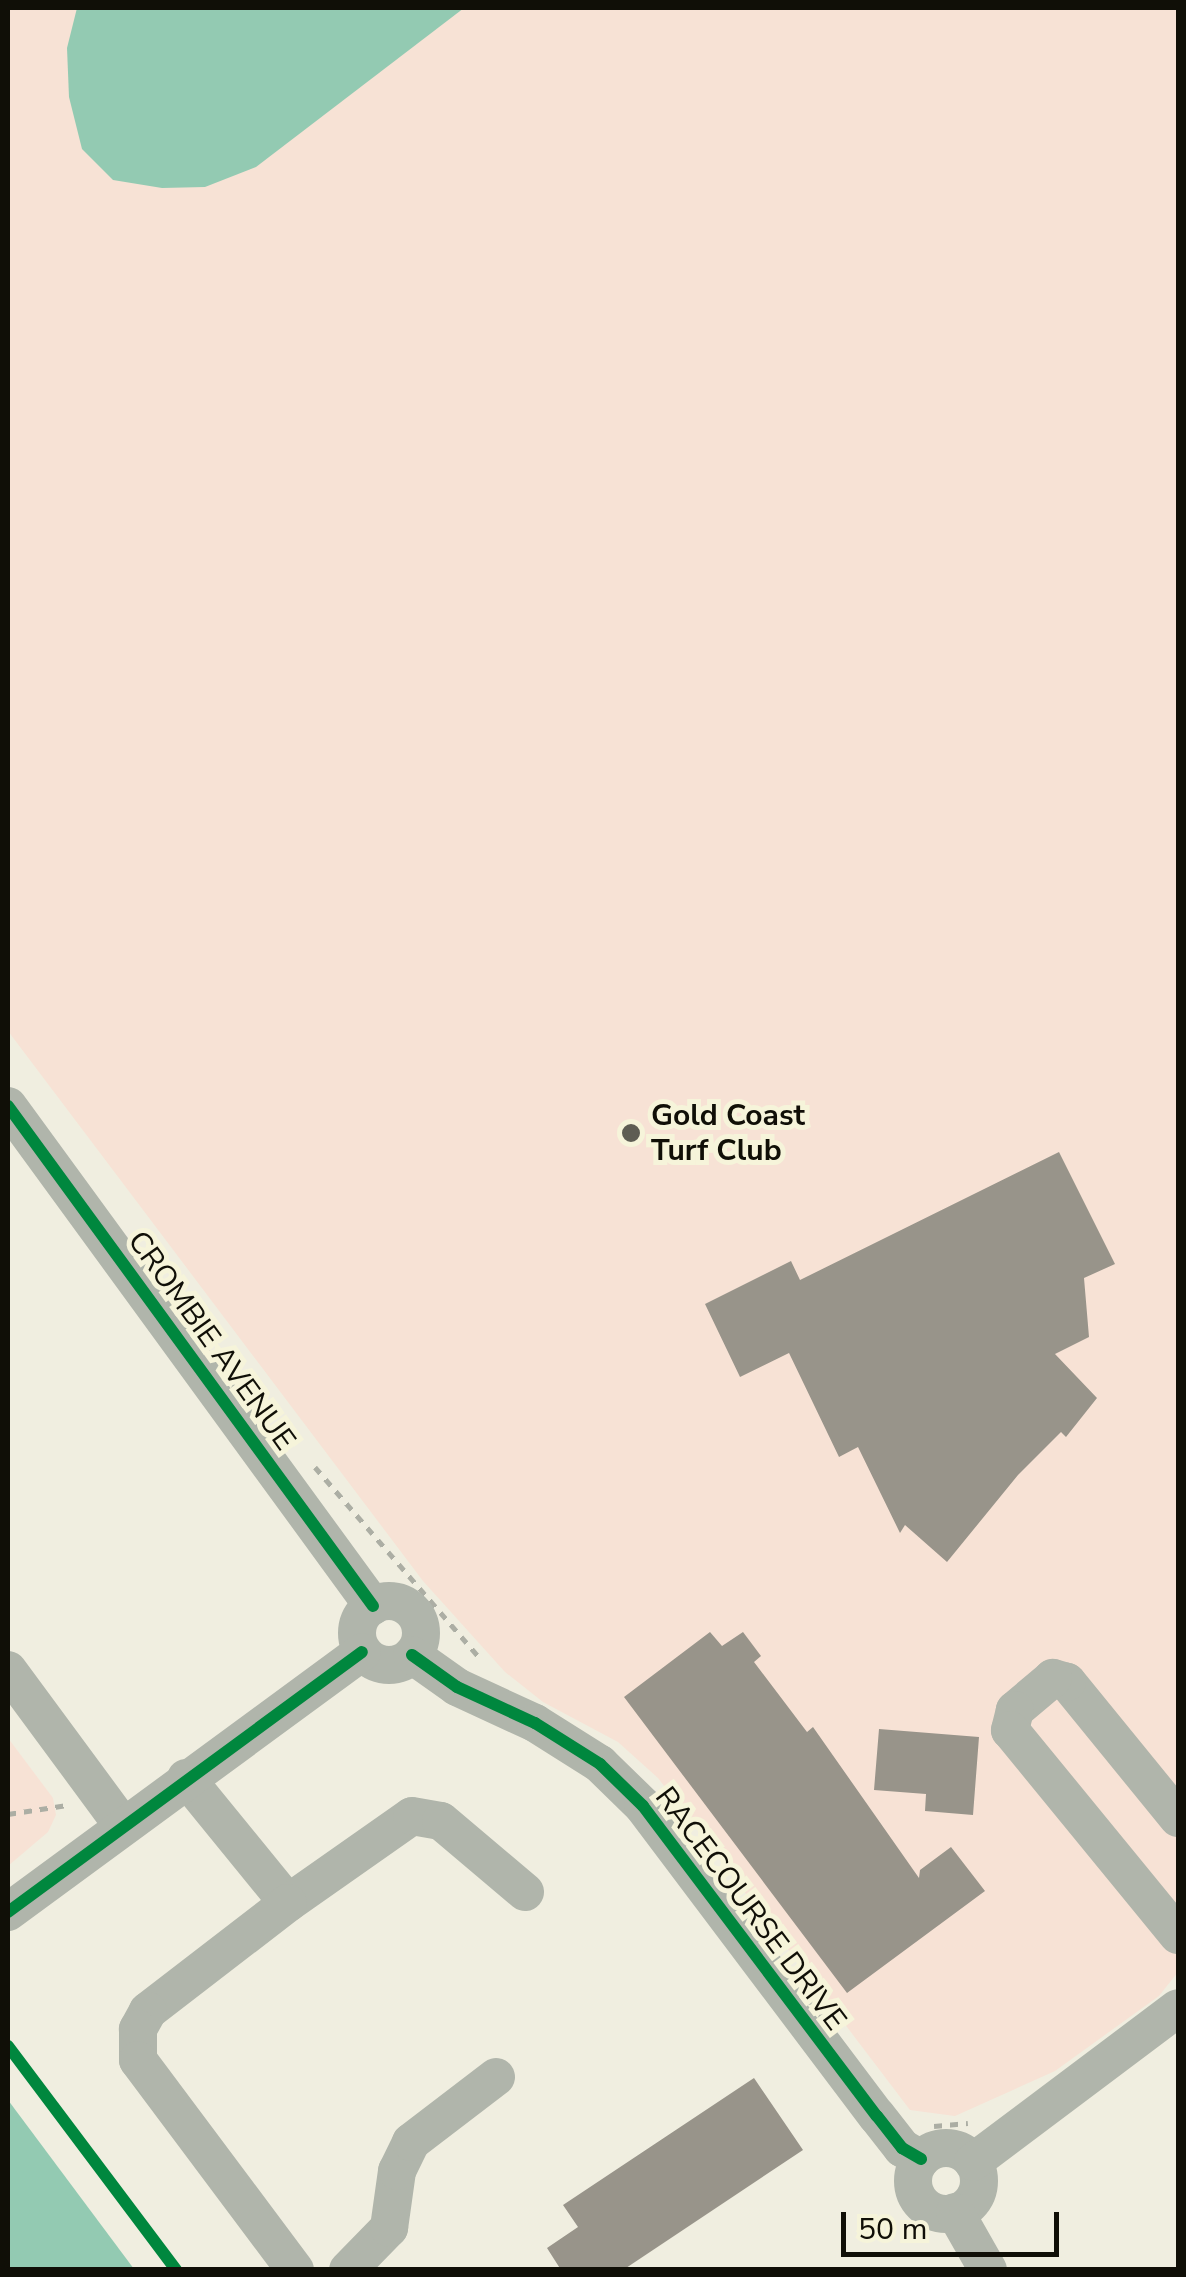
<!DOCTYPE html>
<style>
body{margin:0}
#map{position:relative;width:1186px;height:2277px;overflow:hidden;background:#f0eee0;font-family:"Nunito Sans",sans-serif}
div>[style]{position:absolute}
.green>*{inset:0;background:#f7e2d5}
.water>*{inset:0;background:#93cab2}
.building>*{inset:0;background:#98948a}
.path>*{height:5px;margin-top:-2.5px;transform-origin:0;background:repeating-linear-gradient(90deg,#acaea4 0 8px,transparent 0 16px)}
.minor>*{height:38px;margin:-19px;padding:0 19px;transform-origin:19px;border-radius:19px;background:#b0b5ab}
.minor>.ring{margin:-19px;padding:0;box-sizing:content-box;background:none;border:38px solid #b0b5ab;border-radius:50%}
.cycleway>*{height:12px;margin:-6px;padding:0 6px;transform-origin:6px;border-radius:6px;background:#00873e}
.dots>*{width:28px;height:28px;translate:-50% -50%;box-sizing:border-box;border:5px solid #f6f4da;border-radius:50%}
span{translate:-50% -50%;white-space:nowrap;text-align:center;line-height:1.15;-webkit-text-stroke:10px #f6f4da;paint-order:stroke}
.poi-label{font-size:30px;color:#100f07;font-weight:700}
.left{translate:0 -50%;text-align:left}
.street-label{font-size:30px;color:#100f07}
.frame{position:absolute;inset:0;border:10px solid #100f07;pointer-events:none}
.scale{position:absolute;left:841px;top:2212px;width:218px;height:45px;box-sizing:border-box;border:5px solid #100f07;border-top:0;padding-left:12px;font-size:30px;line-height:35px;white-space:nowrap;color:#100f07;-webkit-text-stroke:8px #f6f4da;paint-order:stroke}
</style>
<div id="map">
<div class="green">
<i style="clip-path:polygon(8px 8px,1178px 8px,1178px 1972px,1159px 1996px,1055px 2071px,955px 2116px,910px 2110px,658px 1778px,618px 1742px,543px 1702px,505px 1672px,423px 1581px,8px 1031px)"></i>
<i style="clip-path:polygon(8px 1738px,53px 1798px,56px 1815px,48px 1832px,8px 1866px)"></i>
</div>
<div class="water">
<i style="clip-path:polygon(77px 8px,464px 8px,256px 167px,205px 187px,162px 188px,113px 180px,82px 149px,69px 97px,67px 48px)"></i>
<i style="clip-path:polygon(8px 2100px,134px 2269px,8px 2269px)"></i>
</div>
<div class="building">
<i style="clip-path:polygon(1059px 1152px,1115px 1264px,1084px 1278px,1089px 1337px,1055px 1354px,1097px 1398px,1066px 1437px,1061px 1432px,1018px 1475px,947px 1562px,905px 1525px,900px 1533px,858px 1447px,839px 1457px,789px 1353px,740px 1377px,705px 1304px,791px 1261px,800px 1280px)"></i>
<i style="clip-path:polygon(710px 1632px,722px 1646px,743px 1632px,761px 1656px,754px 1662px,807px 1732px,813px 1727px,919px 1878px,920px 1870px,951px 1847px,985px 1891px,847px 1993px,624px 1697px)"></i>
<i style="clip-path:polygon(879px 1729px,979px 1737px,973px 1815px,925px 1811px,926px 1794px,874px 1790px)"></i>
<i style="clip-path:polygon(754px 2078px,803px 2150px,623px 2270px,561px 2270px,547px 2248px,578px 2227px,563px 2205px)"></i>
</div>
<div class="path">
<i style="left:315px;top:1467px;width:254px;rotate:49.2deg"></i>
<i style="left:8px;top:1814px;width:60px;rotate:-8.7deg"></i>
<i style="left:934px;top:2126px;width:34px;rotate:-5deg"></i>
</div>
<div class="minor">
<i style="left:8px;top:1106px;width:619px;rotate:53.87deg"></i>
<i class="ring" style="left:357px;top:1601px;width:26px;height:26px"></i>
<i style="left:412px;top:1655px;width:55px;rotate:35.4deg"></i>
<i style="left:457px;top:1687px;width:86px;rotate:24.8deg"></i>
<i style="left:535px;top:1723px;width:77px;rotate:32.2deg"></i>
<i style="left:600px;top:1764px;width:60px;rotate:44.3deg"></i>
<i style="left:643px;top:1806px;width:388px;rotate:53deg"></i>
<i style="left:877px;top:2116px;width:41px;rotate:52deg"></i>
<i style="left:902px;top:2148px;width:22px;rotate:30deg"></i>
<i style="left:8px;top:1670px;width:190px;rotate:53.6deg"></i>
<i style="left:186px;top:1778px;width:161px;rotate:50.8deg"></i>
<i style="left:288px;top:1903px;width:151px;rotate:-35.1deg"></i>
<i style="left:412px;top:1816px;width:29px;rotate:10deg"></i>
<i style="left:441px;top:1821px;width:110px;rotate:40.2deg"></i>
<i style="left:1178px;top:1818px;width:176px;rotate:-129.2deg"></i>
<i style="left:1067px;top:1682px;width:15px;rotate:-164deg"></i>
<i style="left:1053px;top:1678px;width:50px;rotate:139.9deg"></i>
<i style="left:1015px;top:1710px;width:21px;rotate:104deg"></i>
<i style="left:1010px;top:1730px;width:265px;rotate:50.7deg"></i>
<i style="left:288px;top:1903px;width:177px;rotate:142.4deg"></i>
<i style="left:148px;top:2011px;width:21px;rotate:119deg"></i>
<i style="left:138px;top:2029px;width:31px;rotate:90deg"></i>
<i style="left:138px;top:2060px;width:262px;rotate:53.2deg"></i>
<i style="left:8px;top:1912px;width:439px;rotate:-36.3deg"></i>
<i class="ring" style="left:913px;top:2148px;width:28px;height:28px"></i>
<i style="left:973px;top:2162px;width:256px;rotate:-36.9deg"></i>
<i style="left:955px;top:2212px;width:67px;rotate:60.4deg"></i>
<i style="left:348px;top:2270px;width:59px;rotate:-45.7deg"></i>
<i style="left:389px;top:2228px;width:58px;rotate:-82deg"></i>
<i style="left:397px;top:2171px;width:32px;rotate:-64deg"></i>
<i style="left:411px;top:2142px;width:107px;rotate:-37.4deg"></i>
</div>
<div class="cycleway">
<i style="left:8px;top:1106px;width:619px;rotate:53.87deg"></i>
<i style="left:412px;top:1655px;width:55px;rotate:35.4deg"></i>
<i style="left:457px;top:1687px;width:86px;rotate:24.8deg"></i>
<i style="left:535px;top:1723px;width:77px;rotate:32.2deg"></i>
<i style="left:600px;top:1764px;width:60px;rotate:44.3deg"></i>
<i style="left:643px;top:1806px;width:388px;rotate:53deg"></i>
<i style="left:877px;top:2116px;width:41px;rotate:52deg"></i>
<i style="left:902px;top:2148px;width:22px;rotate:30deg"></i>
<i style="left:8px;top:1912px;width:439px;rotate:-36.3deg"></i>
<i style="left:8px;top:2046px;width:280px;rotate:53.1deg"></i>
</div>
<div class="dots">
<i style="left:631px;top:1133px;background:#5e5d53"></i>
</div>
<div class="poi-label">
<span class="left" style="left:651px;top:1133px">Gold Coast<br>Turf Club</span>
</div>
<div class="street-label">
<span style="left:211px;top:1341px;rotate:54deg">CROMBIE AVENUE</span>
<span style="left:750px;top:1909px;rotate:53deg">RACECOURSE DRIVE</span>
</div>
<div class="frame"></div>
<div class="scale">50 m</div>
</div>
